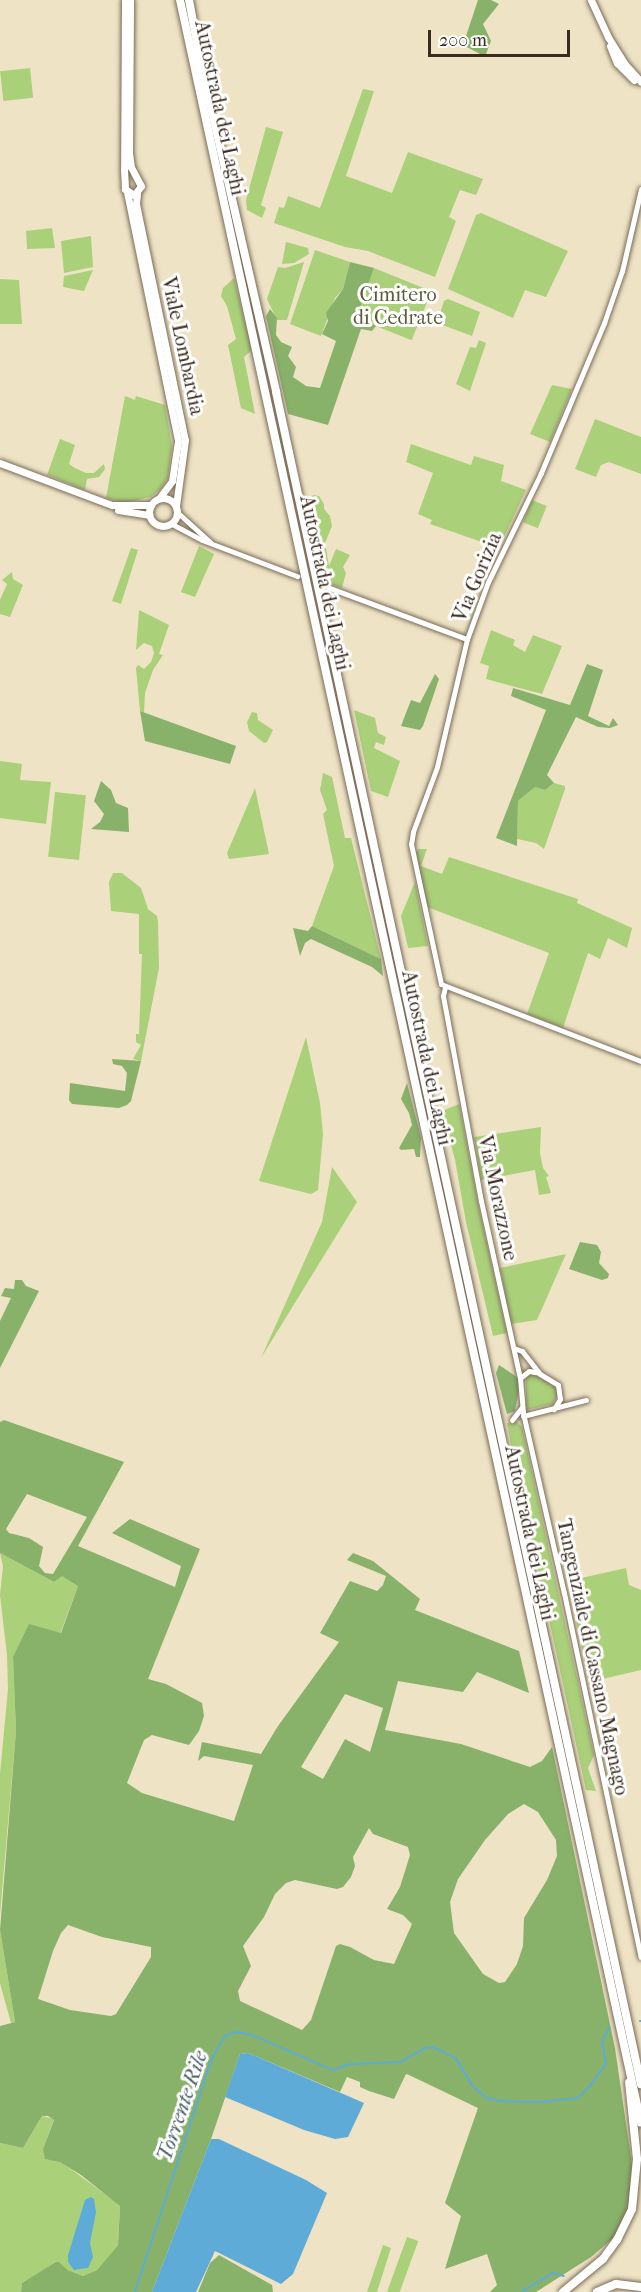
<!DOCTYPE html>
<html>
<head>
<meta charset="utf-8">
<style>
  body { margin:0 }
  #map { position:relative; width:641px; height:2292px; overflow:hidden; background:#eee3c5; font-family:"IM FELL French Canon",serif }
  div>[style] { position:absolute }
  .green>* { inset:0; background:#abd07a; transform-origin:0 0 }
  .forest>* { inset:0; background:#88b26a }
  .water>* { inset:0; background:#5dabd6 }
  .stream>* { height:1.5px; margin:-0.75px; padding:0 0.75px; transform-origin:0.75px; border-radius:0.75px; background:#5dabd6 }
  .minor-tunnel>* { height:5px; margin-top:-2.5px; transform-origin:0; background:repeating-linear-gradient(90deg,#cabea4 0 5px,transparent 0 7.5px) }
  .roads { filter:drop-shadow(0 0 2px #7a6b58) drop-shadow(0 0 2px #7a6b58) }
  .minor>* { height:5px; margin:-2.5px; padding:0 2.5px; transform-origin:2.5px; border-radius:2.5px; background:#fff }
  .major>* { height:7px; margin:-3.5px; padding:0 3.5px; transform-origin:3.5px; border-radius:3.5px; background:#fff }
  .major>.ring { margin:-3.5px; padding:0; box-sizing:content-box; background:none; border:7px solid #fff; border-radius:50% }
  .highway>* { height:8px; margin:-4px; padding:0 4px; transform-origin:4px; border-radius:4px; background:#fff }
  span { translate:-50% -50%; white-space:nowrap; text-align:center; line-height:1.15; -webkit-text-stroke:6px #fff; paint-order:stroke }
  .street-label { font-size:20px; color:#3b2a1e }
  .park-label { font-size:20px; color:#5d5c3a }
  .water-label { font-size:21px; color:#495e68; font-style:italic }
  .scale { position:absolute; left:428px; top:30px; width:142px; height:27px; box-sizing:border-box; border:3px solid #3b2a1e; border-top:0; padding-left:8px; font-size:18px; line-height:21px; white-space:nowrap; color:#3b2a1e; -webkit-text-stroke:4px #fff; paint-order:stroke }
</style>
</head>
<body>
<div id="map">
  <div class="green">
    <i style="left:30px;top:68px;width:30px;height:30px;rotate:84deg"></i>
    <i style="clip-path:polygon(363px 89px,374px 91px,346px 176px,392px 193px,408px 152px,483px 179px,476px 195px,460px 190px,449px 217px,456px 221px,435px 277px,368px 251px,345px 247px,274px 223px,279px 207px,284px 208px,288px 196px,320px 208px)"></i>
    <i style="clip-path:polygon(266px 127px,283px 132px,261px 205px,266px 208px,262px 218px,247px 210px,246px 200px)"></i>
    <i style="clip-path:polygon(481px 213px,568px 251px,546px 297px,525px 290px,513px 318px,448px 289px,476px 215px)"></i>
    <i style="clip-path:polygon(52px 228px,55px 248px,27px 249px,26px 231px)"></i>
    <i style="clip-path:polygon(91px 236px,93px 267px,64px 273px,61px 241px)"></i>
    <i style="clip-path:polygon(286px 242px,308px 248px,309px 254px,294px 263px,282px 264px)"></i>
    <i style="clip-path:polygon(315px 250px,350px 262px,343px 289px,335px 298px,321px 336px,290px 324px)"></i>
    <i style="clip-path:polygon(304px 262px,287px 320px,277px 320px,267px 299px,278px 267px,285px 268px)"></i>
    <i style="left:374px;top:268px;width:62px;height:53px;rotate:22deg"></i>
    <i style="clip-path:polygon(93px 270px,84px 291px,63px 287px,64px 276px)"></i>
    <i style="clip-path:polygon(234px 278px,252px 350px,244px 357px,255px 414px,241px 408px,228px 345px,236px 339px,227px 306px,221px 296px,223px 288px)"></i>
    <i style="clip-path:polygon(0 279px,19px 280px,22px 324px,0 324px)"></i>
    <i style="clip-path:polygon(448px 299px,480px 312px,472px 336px,437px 323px,444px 301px)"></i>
    <i style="clip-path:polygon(479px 340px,486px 343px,470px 391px,456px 384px,470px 347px,476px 348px)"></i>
    <i style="clip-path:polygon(552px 385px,572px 389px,550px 442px,530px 434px)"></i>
    <i style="clip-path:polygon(125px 396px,135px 400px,136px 396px,165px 405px,172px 446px,168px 478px,161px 489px,151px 497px,123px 503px,106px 498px)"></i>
    <i style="clip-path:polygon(595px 419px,641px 437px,641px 474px,609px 462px,601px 465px,596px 477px,575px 469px)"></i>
    <i style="clip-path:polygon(60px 439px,75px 445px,69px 464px,75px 468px,86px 473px,94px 473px,104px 464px,105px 469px,99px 477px,87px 479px,85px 490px,47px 475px)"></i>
    <i style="clip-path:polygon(411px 444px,471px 465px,474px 456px,504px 465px,501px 481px,526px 490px,499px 548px,430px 524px,432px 520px,418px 514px,433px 473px,406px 462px)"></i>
    <i style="clip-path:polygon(313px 495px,319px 496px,324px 504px,324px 509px,330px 516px,332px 526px,325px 543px,329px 566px,336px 549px,350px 555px,343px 567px,346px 573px,342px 588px,324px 582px,308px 503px)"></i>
    <i style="left:532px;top:500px;width:16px;height:24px;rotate:22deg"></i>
    <i style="clip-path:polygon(199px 546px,214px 554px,195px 597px,181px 592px)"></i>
    <i style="clip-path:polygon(131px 548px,138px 550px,121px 604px,112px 601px)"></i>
    <i style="clip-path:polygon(12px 572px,13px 579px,23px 585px,10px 617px,0 614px,0 600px,7px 584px,2px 580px)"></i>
    <i style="clip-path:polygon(139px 610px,169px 625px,159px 654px,163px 655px,153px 670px,145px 693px,144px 713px,140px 711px,136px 668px,138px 665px,144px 669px,151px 662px,154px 653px,152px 646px,144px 643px,136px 650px)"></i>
    <i style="clip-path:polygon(491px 630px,515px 640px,513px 645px,525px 652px,533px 635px,562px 646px,542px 694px,486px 679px,489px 666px,480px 663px)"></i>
    <i style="clip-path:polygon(354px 710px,375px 718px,378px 733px,386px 737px,384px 745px,376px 742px,374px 748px,400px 761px,388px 797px,371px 791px)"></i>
    <i style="clip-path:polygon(252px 712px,257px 713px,258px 720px,273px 730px,267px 742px,264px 743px,249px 731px,247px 722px)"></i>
    <i style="clip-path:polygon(0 761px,22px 764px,20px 780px,51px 782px,46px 824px,0 818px)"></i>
    <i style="clip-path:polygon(323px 773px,332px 777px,345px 838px,351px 838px,381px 959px,312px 926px,334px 866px,323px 814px,327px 810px,320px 790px)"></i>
    <i style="clip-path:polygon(554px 783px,565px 786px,565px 789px,544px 849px,536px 843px,517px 839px,518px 801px,535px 787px,545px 790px)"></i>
    <i style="clip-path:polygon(255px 788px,269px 854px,229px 859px,227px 853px)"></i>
    <i style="left:55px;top:792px;width:31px;height:65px;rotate:6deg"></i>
    <i style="clip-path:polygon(418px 849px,427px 849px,421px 866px,442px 874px,449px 857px,578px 899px,577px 903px,632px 928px,627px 948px,608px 938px,600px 959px,588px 953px,563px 1028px,527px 1014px,549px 953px,427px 907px,416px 853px)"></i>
    <i style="clip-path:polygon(113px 873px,122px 873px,141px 888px,148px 909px,157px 916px,158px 922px,159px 968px,141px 1061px,133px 1059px,141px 1045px,136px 1042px,136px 1034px,139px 1034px,142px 954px,139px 954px,139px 914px,111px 911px,109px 882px)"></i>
    <i style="clip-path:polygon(415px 882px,428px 946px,408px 948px,401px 916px)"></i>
    <i style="clip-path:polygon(306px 1037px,320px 1103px,323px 1134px,318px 1190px,311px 1194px,259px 1181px)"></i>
    <i style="clip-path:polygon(459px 1104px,480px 1213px,507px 1333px,493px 1336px,466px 1222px,455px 1160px,442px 1111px)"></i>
    <i style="clip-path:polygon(541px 1127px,540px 1153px,543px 1168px,549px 1176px,546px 1177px,551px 1193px,539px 1195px,535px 1170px,481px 1180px,474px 1137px)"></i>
    <i style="clip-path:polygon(332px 1167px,357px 1202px,261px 1358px,322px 1222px)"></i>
    <i style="clip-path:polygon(566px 1254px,537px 1320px,511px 1324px,500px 1268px)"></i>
    <i style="clip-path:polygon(533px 1372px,555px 1386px,558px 1393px,553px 1404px,526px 1410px,526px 1377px)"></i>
    <i style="clip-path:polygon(516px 1421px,522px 1427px,594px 1755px,588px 1768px,596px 1791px,586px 1790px,525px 1509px,524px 1490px,517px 1455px,511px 1446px,507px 1423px)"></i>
    <i style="clip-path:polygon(0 1553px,54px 1582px,62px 1575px,78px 1586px,60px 1634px,13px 1657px,16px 1731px,0 1914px,0 1774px,8px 1689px,7px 1655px,0 1595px,3px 1566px)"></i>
    <i style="clip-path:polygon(626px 1568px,629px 1585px,641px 1590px,641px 1670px,594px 1681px,599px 1706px,594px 1707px,568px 1581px)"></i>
    <i style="clip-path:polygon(0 1930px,15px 2022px,11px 2023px,0 1983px)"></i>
    <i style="clip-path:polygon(42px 2116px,54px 2119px,43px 2149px,120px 2205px,118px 2245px,97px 2270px,83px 2276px,68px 2270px,59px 2262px,22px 2283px,21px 2292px,0 2292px,0 2143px,23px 2148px)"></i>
    <i style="left:407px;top:2237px;width:12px;height:58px;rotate:20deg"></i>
    <i style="clip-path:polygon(383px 2245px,391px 2248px,377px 2292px,367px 2292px)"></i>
  </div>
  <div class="forest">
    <i style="clip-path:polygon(478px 0,491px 0,499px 4px,483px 24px,491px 41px,486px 54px,480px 54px,463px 45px)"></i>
    <i style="clip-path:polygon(350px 262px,374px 268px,356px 318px,376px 326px,372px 331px,361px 329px,328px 425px,288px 414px,266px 316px,270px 309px,277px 318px,276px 335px,281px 342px,292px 347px,288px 356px,296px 367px,293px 377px,306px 386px,320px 388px,336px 341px,322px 334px,328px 321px,326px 313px,343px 289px)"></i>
    <i style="clip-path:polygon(587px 664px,603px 670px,588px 716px,609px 726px,613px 718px,618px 725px,610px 728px,598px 727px,576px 717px,547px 775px,554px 783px,545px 790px,535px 787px,518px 801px,517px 846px,496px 838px,546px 710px,511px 696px,513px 688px,570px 705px)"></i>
    <i style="clip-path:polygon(435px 674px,439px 679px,423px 726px,420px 730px,401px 726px,411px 700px,420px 703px)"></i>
    <i style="clip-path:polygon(140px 711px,236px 746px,230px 764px,145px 741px)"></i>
    <i style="clip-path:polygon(101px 781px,111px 790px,116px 803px,128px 808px,129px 832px,91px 829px,100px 822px,104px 814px,94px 801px)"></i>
    <i style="clip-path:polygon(312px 926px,381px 959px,383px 976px,372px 967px,311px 939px,305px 943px,300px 956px,293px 928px,308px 931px)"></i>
    <i style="clip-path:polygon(112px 1059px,141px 1061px,131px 1101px,127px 1105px,119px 1108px,72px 1104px,69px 1100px,70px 1083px,125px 1091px,127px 1073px,122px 1066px,113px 1064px)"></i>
    <i style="clip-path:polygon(407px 1083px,421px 1138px,420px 1157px,416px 1157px,414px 1149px,401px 1150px,399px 1148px,412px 1125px,409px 1113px,401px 1099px)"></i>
    <i style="clip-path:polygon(580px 1242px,597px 1245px,601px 1252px,599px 1263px,609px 1274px,608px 1278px,602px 1280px,569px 1269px)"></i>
    <i style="clip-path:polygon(15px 1280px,22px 1280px,26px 1286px,39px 1291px,0 1368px,0 1321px,11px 1298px,1px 1296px,5px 1288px,14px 1289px)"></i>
    <i style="clip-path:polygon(499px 1365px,517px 1377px,520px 1385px,515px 1411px,507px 1414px,496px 1373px)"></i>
    <i style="clip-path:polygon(evenodd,4px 1420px,124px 1462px,78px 1546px,175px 1587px,181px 1566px,112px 1533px,130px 1519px,200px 1549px,148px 1679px,166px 1684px,202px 1703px,204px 1716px,199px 1731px,189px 1745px,152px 1735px,144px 1740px,127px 1783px,142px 1793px,234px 1821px,253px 1765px,204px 1756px,198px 1761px,202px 1742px,261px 1754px,278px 1726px,339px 1642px,320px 1633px,350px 1581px,377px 1591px,383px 1585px,386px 1576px,347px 1560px,353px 1553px,373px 1561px,420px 1599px,415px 1610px,519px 1651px,529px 1693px,477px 1672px,463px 1692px,398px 1681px,385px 1730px,461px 1744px,530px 1767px,542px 1761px,552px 1747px,615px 2048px,632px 2165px,630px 2204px,617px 2235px,591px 2257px,536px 2292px,490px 2292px,497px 2285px,487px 2254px,445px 2269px,461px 2216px,445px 2203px,478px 2108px,409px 2075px,406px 2074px,394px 2099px,369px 2091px,360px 2087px,360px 2082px,347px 2077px,340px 2092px,248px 2053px,240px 2054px,211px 2139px,152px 2292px,21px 2292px,22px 2283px,56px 2262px,59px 2262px,68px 2270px,83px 2276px,97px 2270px,118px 2245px,120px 2206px,81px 2175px,60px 2162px,45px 2159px,43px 2149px,54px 2120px,48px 2116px,42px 2116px,23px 2148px,0 2143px,0 2026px,15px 2022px,0 1930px,16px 1731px,13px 1657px,29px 1624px,61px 1633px,78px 1586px,62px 1576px,54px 1582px,0 1553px,0 1422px,4px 1420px,27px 1494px,87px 1517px,53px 1574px,45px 1573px,39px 1566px,43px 1547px,29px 1538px,9px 1533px,6px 1529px,27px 1494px,4px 1420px,345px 1694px,383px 1708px,370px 1752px,345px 1739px,323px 1779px,301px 1767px,345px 1694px,4px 1420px,524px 1804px,538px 1812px,556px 1840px,557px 1856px,547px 1880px,524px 1918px,523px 1946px,517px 1964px,505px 1982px,499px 1983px,483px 1974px,454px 1933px,450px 1902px,458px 1879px,485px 1840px,508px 1814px,524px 1804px,4px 1420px,369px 1828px,373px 1834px,408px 1847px,410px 1855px,400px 1887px,387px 1909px,403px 1915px,412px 1924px,394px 1964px,374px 1960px,350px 1947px,340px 1944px,336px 1946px,311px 2020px,302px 2030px,240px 2001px,238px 1991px,251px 1966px,243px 1946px,264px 1917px,275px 1894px,286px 1883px,295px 1880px,337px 1889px,343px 1887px,351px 1877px,355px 1866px,353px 1857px,369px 1828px,4px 1420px,68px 1925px,102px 1937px,151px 1947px,151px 1957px,116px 2014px,111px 2016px,70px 2010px,38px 1999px,53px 1951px,61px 1933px,68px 1925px)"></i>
    <i style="clip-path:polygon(219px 2255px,272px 2285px,273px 2292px,198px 2292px,210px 2263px)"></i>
  </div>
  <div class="water">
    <i style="clip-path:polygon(248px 2053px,364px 2103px,348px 2137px,335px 2139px,304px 2130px,225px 2097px,240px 2054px)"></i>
    <i style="clip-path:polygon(211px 2139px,219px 2139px,306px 2180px,327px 2193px,293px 2274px,281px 2284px,215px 2251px,196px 2292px,152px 2292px)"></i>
    <i style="clip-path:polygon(91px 2197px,94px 2199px,96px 2212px,90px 2243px,93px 2257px,88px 2268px,74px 2270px,68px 2262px,68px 2255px,85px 2200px)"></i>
  </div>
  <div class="stream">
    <i style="left:640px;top:2021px;width:1px"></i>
    <i style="left:135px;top:2292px;width:246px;rotate:-71.8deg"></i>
    <i style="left:212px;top:2058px;width:26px;rotate:-59deg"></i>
    <i style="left:225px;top:2036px;width:13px;rotate:-18deg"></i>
    <i style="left:237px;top:2032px;width:15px;rotate:11deg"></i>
    <i style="left:252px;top:2035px;width:88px;rotate:23.4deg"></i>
    <i style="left:333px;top:2070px;width:18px;rotate:-19deg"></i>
    <i style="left:350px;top:2064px;width:51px;rotate:-2.2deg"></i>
    <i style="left:401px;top:2062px;width:28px;rotate:-30deg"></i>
    <i style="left:425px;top:2048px;width:8px;rotate:-7deg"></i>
    <i style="left:433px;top:2047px;width:25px;rotate:26deg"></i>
    <i style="left:456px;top:2058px;width:31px;rotate:59deg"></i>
    <i style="left:472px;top:2085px;width:20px;rotate:41deg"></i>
    <i style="left:487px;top:2098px;width:14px;rotate:12deg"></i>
    <i style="left:501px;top:2101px;width:36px;rotate:2deg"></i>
    <i style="left:537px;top:2102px;width:41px;rotate:-5.6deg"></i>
    <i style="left:578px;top:2098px;width:17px;rotate:-45deg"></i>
    <i style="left:590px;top:2086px;width:27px;rotate:-54deg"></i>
    <i style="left:606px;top:2064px;width:22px;rotate:-100deg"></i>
    <i style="left:602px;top:2042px;width:16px;rotate:-63deg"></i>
    <i style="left:522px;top:2292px;width:36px;rotate:-32deg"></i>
    <i style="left:552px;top:2273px;width:12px;rotate:14deg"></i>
  </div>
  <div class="minor-tunnel">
    <i style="left:303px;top:578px;width:26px;rotate:21deg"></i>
  </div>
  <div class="roads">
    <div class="minor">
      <i style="left:641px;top:189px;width:84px;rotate:103deg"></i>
      <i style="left:622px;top:271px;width:55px;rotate:109.1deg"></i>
      <i style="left:604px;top:323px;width:163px;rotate:112.8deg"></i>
      <i style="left:541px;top:473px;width:121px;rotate:115.9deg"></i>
      <i style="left:488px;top:582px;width:61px;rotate:110.2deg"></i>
      <i style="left:467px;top:639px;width:131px;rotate:103.2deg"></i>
      <i style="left:437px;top:767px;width:69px;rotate:110.3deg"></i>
      <i style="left:413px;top:832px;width:12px;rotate:99deg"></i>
      <i style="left:411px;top:844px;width:143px;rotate:77.9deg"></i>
      <i style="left:441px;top:984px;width:214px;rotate:21.1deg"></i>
      <i style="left:177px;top:512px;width:45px;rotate:42.3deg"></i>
      <i style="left:170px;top:523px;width:36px;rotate:28deg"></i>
      <i style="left:202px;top:540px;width:102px;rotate:20.8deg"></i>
      <i style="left:327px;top:587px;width:149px;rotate:20.4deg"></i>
      <i style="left:445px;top:987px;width:9px;rotate:103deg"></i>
      <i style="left:443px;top:996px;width:208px;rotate:79.5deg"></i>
      <i style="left:481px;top:1201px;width:181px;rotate:77.6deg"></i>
      <i style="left:520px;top:1378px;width:35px;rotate:85deg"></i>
      <i style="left:523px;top:1413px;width:185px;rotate:77.2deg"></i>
      <i style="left:564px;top:1593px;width:372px;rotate:78.1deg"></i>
      <i style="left:514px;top:1348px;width:9px;rotate:21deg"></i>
      <i style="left:522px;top:1351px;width:29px;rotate:52deg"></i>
      <i style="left:540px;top:1374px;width:21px;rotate:31deg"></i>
      <i style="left:558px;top:1385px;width:14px;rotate:82deg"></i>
      <i style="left:560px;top:1399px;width:12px;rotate:121deg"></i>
      <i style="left:520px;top:1378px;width:11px;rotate:-38deg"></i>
      <i style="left:529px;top:1371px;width:10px;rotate:11deg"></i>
      <i style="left:523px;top:1416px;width:65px;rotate:-14.3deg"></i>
      <i style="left:512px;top:1420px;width:16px;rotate:-52deg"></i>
    </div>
    <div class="major">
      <i style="left:125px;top:0;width:169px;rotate:90.3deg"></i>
      <i style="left:124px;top:169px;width:20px;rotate:87deg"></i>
      <i style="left:125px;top:189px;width:11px;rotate:34deg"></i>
      <i style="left:134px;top:195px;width:11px;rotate:-52deg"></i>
      <i style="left:141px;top:186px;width:21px;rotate:-118deg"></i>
      <i style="left:131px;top:167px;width:15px;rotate:-98deg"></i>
      <i style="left:129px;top:152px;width:152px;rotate:-89.6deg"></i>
      <i style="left:591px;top:0;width:41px;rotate:65.3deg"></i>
      <i style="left:608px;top:37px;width:31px;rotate:58deg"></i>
      <i style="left:624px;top:63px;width:25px;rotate:48deg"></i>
      <i style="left:610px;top:46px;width:18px;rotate:68deg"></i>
      <i style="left:617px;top:63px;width:24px;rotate:45deg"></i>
      <i style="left:127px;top:192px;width:254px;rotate:78.4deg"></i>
      <i style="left:178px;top:441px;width:40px;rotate:98.5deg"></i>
      <i style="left:172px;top:481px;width:21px;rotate:127deg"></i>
      <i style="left:137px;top:194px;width:10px;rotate:96deg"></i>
      <i style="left:136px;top:204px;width:241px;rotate:78.3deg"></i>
      <i style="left:185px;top:440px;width:67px;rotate:97.8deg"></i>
      <i style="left:0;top:463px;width:120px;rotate:20.6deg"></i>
      <i style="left:112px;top:505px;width:39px"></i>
      <i class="ring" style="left:149px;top:498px;width:21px;height:21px"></i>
      <i style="left:118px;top:510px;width:31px;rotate:9deg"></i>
    </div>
    <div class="highway">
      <i style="left:180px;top:0;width:2172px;rotate:77.75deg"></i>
      <i style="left:189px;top:0;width:60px;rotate:79.4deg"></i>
      <i style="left:200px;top:59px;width:342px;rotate:77.1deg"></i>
      <i style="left:276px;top:392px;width:1731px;rotate:77.83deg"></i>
      <i style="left:563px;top:2292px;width:52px;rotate:-39.5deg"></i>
      <i style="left:603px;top:2259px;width:24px;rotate:-54deg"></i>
      <i style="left:617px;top:2240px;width:34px;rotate:-64deg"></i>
      <i style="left:632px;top:2209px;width:50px;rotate:-84.3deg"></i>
      <i style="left:637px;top:2159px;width:77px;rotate:-95.9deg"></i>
      <i style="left:597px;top:2292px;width:21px;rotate:-23deg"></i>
      <i style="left:616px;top:2284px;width:25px;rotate:7deg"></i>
    </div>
  </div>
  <div class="street-label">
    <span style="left:220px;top:108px;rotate:78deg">Autostrada dei Laghi</span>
    <span style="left:183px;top:346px;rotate:78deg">Viale Lombardia</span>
    <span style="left:477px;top:577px;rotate:-67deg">Via Gorizia</span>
    <span style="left:325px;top:583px;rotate:78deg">Autostrada dei Laghi</span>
    <span style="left:427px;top:1058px;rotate:78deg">Autostrada dei Laghi</span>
    <span style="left:498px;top:1198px;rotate:78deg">Via Morazzone</span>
    <span style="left:530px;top:1533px;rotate:78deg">Autostrada dei Laghi</span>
    <span style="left:593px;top:1657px;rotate:78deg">Tangenziale di Cassano Magnago</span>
  </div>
  <div class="park-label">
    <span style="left:398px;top:306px">Cimitero<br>di Cedrate</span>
  </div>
  <div class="water-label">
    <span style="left:182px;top:2106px;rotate:-71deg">Torrente Rile</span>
  </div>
  <div class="scale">200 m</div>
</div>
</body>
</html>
